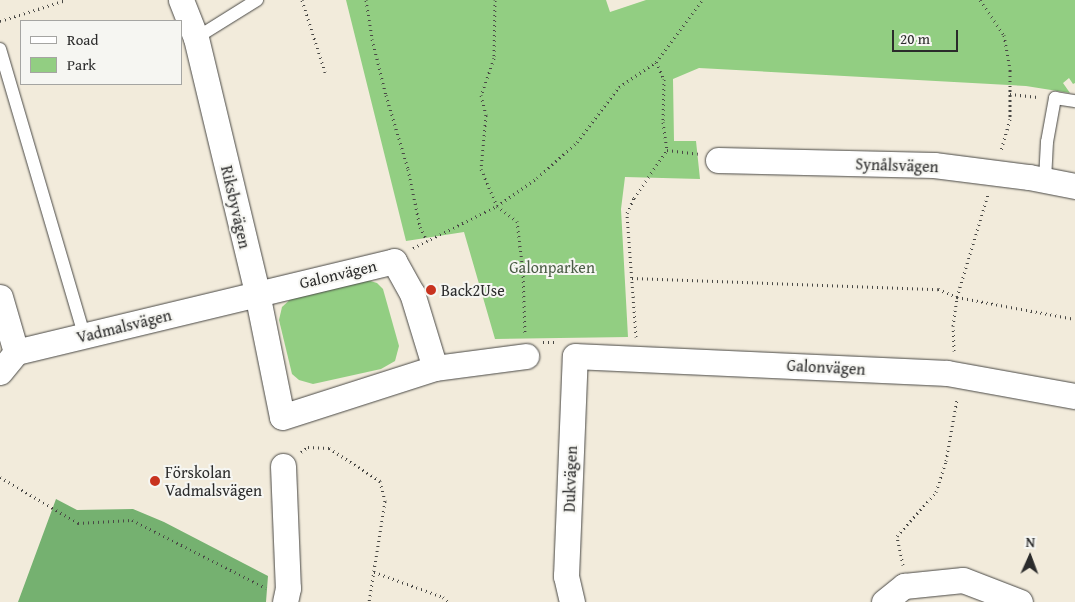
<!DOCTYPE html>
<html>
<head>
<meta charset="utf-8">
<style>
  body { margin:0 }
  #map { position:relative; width:1075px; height:602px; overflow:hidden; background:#f2ebdb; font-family:"Gentium Book Plus",serif }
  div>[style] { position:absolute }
  .green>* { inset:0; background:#92ce82 }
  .forest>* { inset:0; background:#75b170 }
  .path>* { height:3px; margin-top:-1.5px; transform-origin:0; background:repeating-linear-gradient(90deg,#494845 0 1px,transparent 0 5px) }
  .roads { filter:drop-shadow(0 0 1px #494845) drop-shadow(0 0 1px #494845) }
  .service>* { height:12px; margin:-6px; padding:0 6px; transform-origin:6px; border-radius:6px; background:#fff }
  .minor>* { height:25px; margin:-12.5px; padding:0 12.5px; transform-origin:12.5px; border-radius:12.5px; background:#fff }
  .dots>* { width:14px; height:14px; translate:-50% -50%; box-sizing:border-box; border:2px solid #f6f6f2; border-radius:50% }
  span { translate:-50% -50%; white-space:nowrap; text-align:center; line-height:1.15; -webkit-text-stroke:4px #f6f6f2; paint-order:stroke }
  .street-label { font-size:16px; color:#2b2b2b }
  .park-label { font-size:16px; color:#4a5c45 }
  .poi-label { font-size:16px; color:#2b2b2b }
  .left { translate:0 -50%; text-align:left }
  .legend { position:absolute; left:20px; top:20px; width:162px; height:65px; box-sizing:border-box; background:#f6f6f2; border:1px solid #a5a5a2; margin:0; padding:6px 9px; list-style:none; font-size:15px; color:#2b2b2b }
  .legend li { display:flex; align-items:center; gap:10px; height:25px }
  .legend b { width:25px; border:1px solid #a5a5a2 }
  .north { position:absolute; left:1005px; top:532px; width:50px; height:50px; -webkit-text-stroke:4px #f6f6f2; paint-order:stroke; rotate:2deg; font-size:14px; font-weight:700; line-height:20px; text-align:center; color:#2b2b2b }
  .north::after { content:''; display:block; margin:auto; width:18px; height:22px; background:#2b2b2b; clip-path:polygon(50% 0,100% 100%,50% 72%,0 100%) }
  .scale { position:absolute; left:892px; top:30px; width:66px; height:22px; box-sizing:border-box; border:2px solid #2b2b2b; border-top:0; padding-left:6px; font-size:15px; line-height:18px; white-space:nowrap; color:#2b2b2b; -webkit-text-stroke:4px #f6f6f2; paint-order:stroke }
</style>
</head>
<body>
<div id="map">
  <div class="green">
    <i style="clip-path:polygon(346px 0,606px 0,610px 12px,646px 0,1075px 0,1075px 83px,1073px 84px,1069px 78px,1063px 83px,1070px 93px,1026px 86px,699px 68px,673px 79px,674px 141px,696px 141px,700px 179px,625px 177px,621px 209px,628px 337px,495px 339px,464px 232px,406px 241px)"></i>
    <i style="clip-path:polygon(360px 278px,377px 283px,383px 289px,399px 346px,395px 361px,381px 369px,313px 384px,299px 380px,292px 374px,279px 320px,282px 307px,293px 297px)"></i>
  </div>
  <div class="forest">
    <i style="clip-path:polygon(56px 499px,77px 510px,133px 509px,164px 522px,268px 576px,266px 602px,18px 602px)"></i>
  </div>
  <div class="path">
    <i style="left:302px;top:0;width:76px;rotate:72.3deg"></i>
    <i style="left:366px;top:0;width:39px;rotate:81deg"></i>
    <i style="left:372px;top:39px;width:58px;rotate:76deg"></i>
    <i style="left:386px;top:95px;width:77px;rotate:73.4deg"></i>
    <i style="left:408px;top:169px;width:59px;rotate:78.3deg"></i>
    <i style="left:420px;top:227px;width:16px;rotate:63deg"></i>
    <i style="left:495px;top:0;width:58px;rotate:91deg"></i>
    <i style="left:494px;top:58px;width:39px;rotate:109deg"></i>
    <i style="left:481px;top:95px;width:21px;rotate:76deg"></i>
    <i style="left:486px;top:115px;width:54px;rotate:95.3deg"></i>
    <i style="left:481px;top:169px;width:40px;rotate:66.6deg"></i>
    <i style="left:497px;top:206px;width:25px;rotate:37deg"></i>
    <i style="left:517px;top:221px;width:50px;rotate:83.2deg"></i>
    <i style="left:523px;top:271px;width:62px;rotate:88.2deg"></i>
    <i style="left:980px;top:0;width:42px;rotate:55.6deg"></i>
    <i style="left:1004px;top:35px;width:36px;rotate:80deg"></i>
    <i style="left:1010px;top:70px;width:49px;rotate:90deg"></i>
    <i style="left:1010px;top:119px;width:32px;rotate:106deg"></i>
    <i style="left:0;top:21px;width:69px;rotate:-17.7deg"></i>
    <i style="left:656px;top:62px;width:77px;rotate:-53.4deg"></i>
    <i style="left:1010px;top:94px;width:30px;rotate:6deg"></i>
    <i style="left:413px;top:248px;width:94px;rotate:-26.6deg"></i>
    <i style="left:497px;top:206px;width:49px;rotate:-35deg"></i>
    <i style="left:537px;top:178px;width:54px;rotate:-42deg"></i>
    <i style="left:577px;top:142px;width:69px;rotate:-52.6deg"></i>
    <i style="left:619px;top:87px;width:45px;rotate:-34deg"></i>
    <i style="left:656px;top:62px;width:19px;rotate:65deg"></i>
    <i style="left:664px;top:79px;width:43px;rotate:91.3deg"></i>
    <i style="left:663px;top:122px;width:28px;rotate:82deg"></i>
    <i style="left:667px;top:150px;width:31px;rotate:7deg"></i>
    <i style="left:632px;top:278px;width:306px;rotate:2.1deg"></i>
    <i style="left:938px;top:289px;width:21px;rotate:23deg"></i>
    <i style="left:957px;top:297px;width:120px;rotate:10.6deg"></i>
    <i style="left:636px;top:337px;width:124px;rotate:-94.2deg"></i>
    <i style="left:627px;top:213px;width:17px;rotate:-65deg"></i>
    <i style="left:634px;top:198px;width:58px;rotate:-55.5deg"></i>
    <i style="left:543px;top:342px;width:14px"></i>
    <i style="left:954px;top:351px;width:25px;rotate:-92deg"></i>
    <i style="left:953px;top:326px;width:29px;rotate:-82deg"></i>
    <i style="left:957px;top:297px;width:108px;rotate:-73.2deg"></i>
    <i style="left:301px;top:452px;width:9px;rotate:-36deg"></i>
    <i style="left:308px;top:447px;width:21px;rotate:3deg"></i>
    <i style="left:329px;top:448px;width:61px;rotate:32.9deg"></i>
    <i style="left:380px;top:481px;width:21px;rotate:76deg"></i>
    <i style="left:385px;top:501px;width:102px;rotate:99deg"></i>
    <i style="left:0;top:477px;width:91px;rotate:30.5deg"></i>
    <i style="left:78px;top:523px;width:54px;rotate:-3.2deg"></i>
    <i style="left:132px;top:520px;width:150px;rotate:26.9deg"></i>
    <i style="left:903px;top:565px;width:30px;rotate:-102deg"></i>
    <i style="left:897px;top:536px;width:59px;rotate:-48.4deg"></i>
    <i style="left:936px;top:492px;width:33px;rotate:-72deg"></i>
    <i style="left:946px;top:461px;width:63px;rotate:-79.9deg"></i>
    <i style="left:374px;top:572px;width:73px;rotate:19.9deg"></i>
    <i style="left:443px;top:597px;width:8px;rotate:40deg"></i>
  </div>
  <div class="roads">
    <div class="service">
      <i style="left:196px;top:38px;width:72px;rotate:-31.9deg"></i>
      <i style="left:0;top:49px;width:298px;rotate:73.6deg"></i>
      <i style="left:1045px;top:180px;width:38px;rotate:-87deg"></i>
      <i style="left:1047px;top:142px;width:45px;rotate:-79.7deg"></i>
      <i style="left:1055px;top:98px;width:20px;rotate:9deg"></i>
    </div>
    <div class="minor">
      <i style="left:181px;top:0;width:41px;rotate:68.5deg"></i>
      <i style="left:196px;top:38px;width:262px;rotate:76.5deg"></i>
      <i style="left:257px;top:293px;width:126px;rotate:78.6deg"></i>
      <i style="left:282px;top:417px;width:161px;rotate:-17.8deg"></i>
      <i style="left:718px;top:160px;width:216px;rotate:1.3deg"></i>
      <i style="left:934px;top:165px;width:96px;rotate:7.2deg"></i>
      <i style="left:1029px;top:177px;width:47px;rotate:11.1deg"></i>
      <i style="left:0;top:297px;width:57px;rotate:73.8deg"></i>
      <i style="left:0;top:372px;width:26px;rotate:-51deg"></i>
      <i style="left:16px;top:352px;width:389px;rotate:-13.5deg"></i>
      <i style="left:394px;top:261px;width:37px;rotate:61deg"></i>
      <i style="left:412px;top:293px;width:78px;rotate:73deg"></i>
      <i style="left:435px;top:368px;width:92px;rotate:-7.5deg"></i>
      <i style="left:283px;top:466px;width:122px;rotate:87.7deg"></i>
      <i style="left:288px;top:588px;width:14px;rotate:102deg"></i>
      <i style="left:572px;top:602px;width:27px;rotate:-103deg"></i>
      <i style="left:566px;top:576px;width:220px;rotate:-87.7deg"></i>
      <i style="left:575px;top:356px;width:372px;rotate:2.6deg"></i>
      <i style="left:947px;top:373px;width:130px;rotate:10.2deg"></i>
      <i style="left:884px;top:602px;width:26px;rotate:-39deg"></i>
      <i style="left:904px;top:586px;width:59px;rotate:-5.8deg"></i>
      <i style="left:963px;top:580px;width:61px;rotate:21.1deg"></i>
    </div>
  </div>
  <div class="dots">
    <i style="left:431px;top:290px;background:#c8321e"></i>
    <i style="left:155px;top:481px;background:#c8321e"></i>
  </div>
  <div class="street-label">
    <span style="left:897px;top:165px;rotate:2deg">Synålsvägen</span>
    <span style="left:236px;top:207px;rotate:77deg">Riksbyvägen</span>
    <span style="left:338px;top:274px;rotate:-13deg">Galonvägen</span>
    <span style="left:124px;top:326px;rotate:-14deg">Vadmalsvägen</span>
    <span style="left:826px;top:367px;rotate:3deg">Galonvägen</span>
    <span style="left:570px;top:479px;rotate:-88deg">Dukvägen</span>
  </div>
  <div class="park-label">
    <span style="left:552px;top:267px">Galonparken</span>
  </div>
  <div class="poi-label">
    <span class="left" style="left:441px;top:290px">Back2Use</span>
    <span class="left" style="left:165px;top:481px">Förskolan<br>Vadmalsvägen</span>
  </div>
  <ul class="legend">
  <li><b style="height:6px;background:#fff"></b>Road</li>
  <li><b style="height:14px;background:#92ce82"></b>Park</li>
  </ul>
  <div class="north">N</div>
  <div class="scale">20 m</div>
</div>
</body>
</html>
